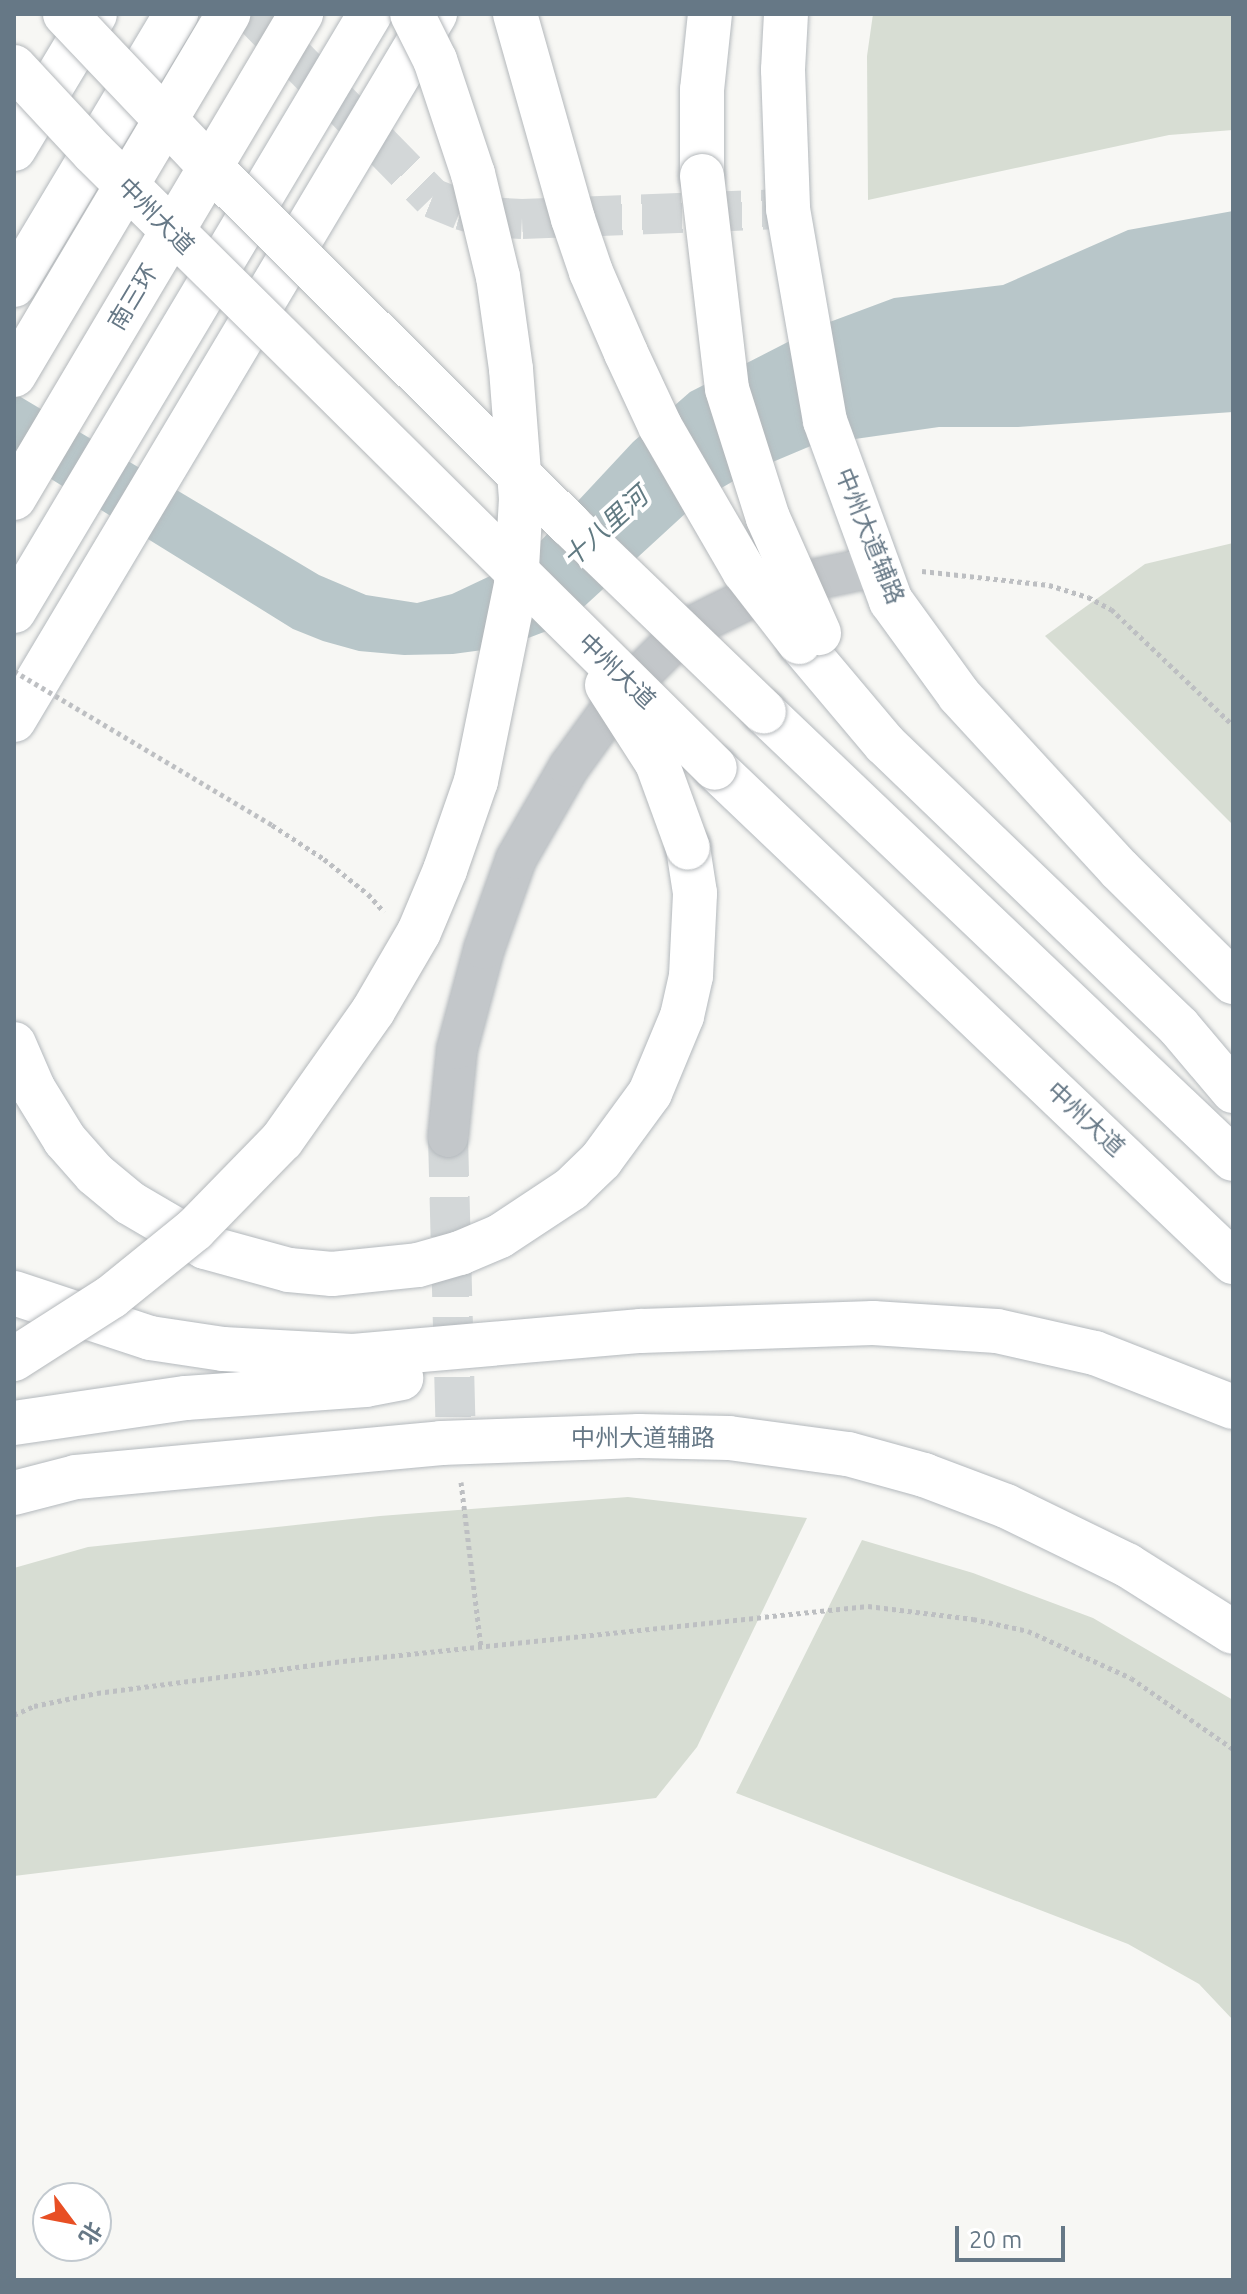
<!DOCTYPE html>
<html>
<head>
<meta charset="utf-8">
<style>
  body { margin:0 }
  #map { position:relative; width:1247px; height:2294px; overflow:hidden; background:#f7f7f4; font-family:Ubuntu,"Noto Sans SC",sans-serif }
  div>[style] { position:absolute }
  .green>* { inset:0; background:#d7ddd3 }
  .water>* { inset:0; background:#b8c6c9 }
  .minor-tunnel>* { height:40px; margin-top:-20px; transform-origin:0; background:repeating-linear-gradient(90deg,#d3d7d8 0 40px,transparent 0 60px) }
  .path>* { height:5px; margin-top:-2.5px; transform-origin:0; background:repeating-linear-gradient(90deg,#bdbfc2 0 4px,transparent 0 8px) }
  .roads { filter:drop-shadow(0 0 2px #b4b9bd) drop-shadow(0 0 2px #b4b9bd) }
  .minor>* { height:40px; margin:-20px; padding:0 20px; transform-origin:20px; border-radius:20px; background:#c3c7ca }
  .primary>* { height:44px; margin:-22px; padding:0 22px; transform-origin:22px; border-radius:22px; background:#fff }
  .trunk>* { height:44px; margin:-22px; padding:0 22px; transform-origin:22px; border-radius:22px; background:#fff }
  .path-bridge>* { height:5px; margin-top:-2.5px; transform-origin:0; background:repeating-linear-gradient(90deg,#bdbfc2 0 4px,transparent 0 8px) }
  .bridges { filter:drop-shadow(0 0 2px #b4b8bb) drop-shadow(0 0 2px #b4b8bb) }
  .trunk-bridge>* { height:44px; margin:-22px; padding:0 22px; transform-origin:22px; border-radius:22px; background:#fff }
  span { translate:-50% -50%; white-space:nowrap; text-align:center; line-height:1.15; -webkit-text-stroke:8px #fff; paint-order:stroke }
  .street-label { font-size:24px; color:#667886 }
  .water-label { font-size:26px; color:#617a82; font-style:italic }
  .frame { position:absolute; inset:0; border:16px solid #667886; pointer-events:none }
  .north { position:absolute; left:32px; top:2182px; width:80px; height:80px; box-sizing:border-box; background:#fff; border:2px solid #c2c9cf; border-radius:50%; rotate:122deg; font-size:22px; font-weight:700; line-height:32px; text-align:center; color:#667886 }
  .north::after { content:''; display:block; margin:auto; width:28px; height:36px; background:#e84f24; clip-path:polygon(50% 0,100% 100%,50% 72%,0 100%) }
  .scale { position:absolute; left:955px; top:2226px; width:110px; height:36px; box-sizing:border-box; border:4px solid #667886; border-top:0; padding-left:10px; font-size:24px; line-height:28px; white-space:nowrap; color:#667886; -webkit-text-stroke:6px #fff; paint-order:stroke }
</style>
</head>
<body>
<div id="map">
  <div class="green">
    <i style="clip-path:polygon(873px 14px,1233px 14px,1233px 130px,1169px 135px,868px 200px,867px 56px)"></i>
    <i style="clip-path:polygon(1233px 543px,1233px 825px,1045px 636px,1145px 564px)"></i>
    <i style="clip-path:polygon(628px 1497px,807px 1518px,697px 1747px,656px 1798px,14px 1876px,14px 1568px,88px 1547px,380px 1516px)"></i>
    <i style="clip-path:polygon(862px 1540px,973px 1573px,1093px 1618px,1233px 1700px,1233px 2020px,1199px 1984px,1128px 1944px,736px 1793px)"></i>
  </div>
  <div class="water">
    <i style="clip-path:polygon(1233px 211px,1233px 412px,1018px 427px,939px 427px,813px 445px,749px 472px,699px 501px,565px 624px,505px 647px,453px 654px,404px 655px,359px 651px,323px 641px,293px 629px,14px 456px,14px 393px,319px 575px,366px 595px,417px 603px,452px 594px,488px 577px,536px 546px,633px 442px,690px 392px,819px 326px,894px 298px,1003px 285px,1128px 230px)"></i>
  </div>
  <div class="minor-tunnel">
    <i style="left:252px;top:14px;width:257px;rotate:45.6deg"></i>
    <i style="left:432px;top:198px;width:31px;rotate:22deg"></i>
    <i style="left:461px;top:210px;width:25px;rotate:16deg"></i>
    <i style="left:485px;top:217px;width:37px;rotate:3deg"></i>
    <i style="left:522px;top:219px;width:266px;rotate:-2.2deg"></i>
    <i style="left:448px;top:1137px;width:306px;rotate:88.5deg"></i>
  </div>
  <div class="path">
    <i style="left:922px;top:571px;width:128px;rotate:6.3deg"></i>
    <i style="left:1049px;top:585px;width:41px;rotate:17.1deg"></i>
    <i style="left:1088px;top:597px;width:26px;rotate:28deg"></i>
    <i style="left:1111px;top:609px;width:168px;rotate:43.6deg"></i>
    <i style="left:272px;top:825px;width:62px;rotate:33.2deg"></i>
    <i style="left:324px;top:859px;width:56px;rotate:38.5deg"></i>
    <i style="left:368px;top:894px;width:24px;rotate:48deg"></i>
    <i style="left:461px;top:1482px;width:166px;rotate:83.1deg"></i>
    <i style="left:14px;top:1715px;width:22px;rotate:-24deg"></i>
    <i style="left:34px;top:1706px;width:64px;rotate:-11.7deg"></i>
    <i style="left:97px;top:1693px;width:248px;rotate:-7.4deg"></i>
    <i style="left:343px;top:1661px;width:528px;rotate:-5.98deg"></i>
    <i style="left:868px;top:1606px;width:106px;rotate:7.1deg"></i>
    <i style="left:973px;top:1619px;width:56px;rotate:12.3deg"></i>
    <i style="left:1028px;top:1631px;width:113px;rotate:24.5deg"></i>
    <i style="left:1131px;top:1678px;width:124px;rotate:34.8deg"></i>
  </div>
  <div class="roads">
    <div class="minor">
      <i style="left:448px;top:1137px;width:88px;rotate:-84.2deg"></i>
      <i style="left:457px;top:1049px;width:104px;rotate:-74.9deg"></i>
      <i style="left:484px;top:949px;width:96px;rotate:-70.4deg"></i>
      <i style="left:516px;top:859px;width:106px;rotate:-60.1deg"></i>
      <i style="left:569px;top:767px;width:94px;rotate:-54.1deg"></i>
      <i style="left:624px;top:691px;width:86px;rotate:-45deg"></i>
      <i style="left:685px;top:630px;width:93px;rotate:-26.3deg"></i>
      <i style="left:768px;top:589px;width:113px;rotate:-11.7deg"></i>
    </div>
    <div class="primary">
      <i style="left:786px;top:14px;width:56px;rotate:93.1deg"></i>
      <i style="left:783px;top:70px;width:139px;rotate:87.9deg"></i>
      <i style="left:788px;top:209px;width:215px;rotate:80.1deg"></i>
      <i style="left:825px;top:421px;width:192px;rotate:69.9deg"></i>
      <i style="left:891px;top:601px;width:116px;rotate:54.1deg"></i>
      <i style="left:959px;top:695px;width:236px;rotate:47.4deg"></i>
      <i style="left:1119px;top:869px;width:161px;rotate:44.7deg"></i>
      <i style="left:14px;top:1493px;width:64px;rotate:-14.5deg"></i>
      <i style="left:76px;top:1477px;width:367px;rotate:-5.3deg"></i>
      <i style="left:441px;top:1443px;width:198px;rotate:-2deg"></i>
      <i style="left:639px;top:1436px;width:90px;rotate:1.3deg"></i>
      <i style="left:729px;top:1438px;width:120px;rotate:7.7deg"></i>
      <i style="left:848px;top:1454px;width:79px;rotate:15.4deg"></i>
      <i style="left:924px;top:1475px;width:88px;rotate:20.7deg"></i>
      <i style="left:1006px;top:1506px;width:135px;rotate:26deg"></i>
      <i style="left:1127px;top:1565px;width:125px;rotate:32.3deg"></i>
    </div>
    <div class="trunk">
      <i style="left:14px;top:149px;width:157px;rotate:-59deg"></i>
      <i style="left:702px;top:176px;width:86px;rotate:-90deg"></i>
      <i style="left:702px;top:90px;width:76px;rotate:-84deg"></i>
      <i style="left:14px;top:285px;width:316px;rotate:-59.1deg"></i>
      <i style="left:14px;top:611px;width:695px;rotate:-59.19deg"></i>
      <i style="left:799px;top:642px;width:133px;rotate:49.9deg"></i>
      <i style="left:885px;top:744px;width:408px;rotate:43.9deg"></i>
      <i style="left:1179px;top:1027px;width:84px;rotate:49.8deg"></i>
      <i style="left:764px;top:712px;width:648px;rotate:43.62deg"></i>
      <i style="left:14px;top:720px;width:822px;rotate:-59.19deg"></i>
      <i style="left:715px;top:768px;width:716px;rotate:43.64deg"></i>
      <i style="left:14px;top:1044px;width:48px;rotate:66.6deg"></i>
      <i style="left:33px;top:1088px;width:61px;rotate:58.4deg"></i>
      <i style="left:65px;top:1140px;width:45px;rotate:48.6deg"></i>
      <i style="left:95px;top:1174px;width:45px;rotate:39.6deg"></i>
      <i style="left:130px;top:1203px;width:87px;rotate:30.4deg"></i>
      <i style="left:205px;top:1247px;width:87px;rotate:15.3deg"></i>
      <i style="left:289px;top:1270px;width:43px;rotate:5.3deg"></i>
      <i style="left:332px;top:1274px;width:86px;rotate:-6deg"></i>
      <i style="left:418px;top:1265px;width:44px;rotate:-15.9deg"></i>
      <i style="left:460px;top:1253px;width:43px;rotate:-23deg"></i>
      <i style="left:500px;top:1236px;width:85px;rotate:-33.5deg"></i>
      <i style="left:571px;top:1189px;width:42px;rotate:-44deg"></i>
      <i style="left:601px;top:1160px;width:83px;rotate:-53.8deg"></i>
      <i style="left:650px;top:1093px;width:83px;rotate:-67.4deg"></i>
      <i style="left:682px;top:1016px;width:41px;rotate:-77.3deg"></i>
      <i style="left:691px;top:976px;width:83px;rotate:-87.2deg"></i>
      <i style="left:695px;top:893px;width:46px;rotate:-98.8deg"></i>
      <i style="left:14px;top:1293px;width:143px;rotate:18.3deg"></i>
      <i style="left:150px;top:1338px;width:74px;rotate:8.6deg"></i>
      <i style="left:223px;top:1349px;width:130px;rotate:3.1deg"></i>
      <i style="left:353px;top:1356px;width:289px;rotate:-5deg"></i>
      <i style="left:641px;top:1331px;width:232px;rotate:-2deg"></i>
      <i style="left:873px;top:1323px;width:124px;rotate:3.7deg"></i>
      <i style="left:997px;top:1331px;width:100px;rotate:12.7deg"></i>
      <i style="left:1095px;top:1353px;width:148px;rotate:21.4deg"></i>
      <i style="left:14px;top:1423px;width:174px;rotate:-8.3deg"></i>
      <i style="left:186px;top:1398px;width:180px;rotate:-4.1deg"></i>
      <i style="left:366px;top:1385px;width:36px;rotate:-11deg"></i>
    </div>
  </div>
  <div class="path-bridge">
    <i style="left:14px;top:671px;width:300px;rotate:30.8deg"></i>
  </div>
  <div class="bridges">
    <div class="trunk-bridge">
      <i style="left:65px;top:14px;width:215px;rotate:46.5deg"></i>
      <i style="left:213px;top:170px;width:503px;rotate:44.84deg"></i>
      <i style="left:570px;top:525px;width:269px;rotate:43.9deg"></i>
      <i style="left:515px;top:14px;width:213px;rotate:74.2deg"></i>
      <i style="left:573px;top:219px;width:56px;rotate:71.2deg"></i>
      <i style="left:591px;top:272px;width:88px;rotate:66.6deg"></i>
      <i style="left:626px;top:353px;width:81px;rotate:65deg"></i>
      <i style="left:660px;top:426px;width:168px;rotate:59.9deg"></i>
      <i style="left:744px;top:571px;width:90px;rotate:52.2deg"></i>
      <i style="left:14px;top:67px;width:116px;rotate:47.1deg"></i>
      <i style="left:93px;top:152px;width:875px;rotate:44.72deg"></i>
      <i style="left:702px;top:176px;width:214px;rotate:83.3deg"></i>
      <i style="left:727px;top:389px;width:135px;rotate:72.4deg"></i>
      <i style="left:768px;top:518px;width:126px;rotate:66.1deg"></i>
      <i style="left:14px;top:375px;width:420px;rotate:-59.3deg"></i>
      <i style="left:14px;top:498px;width:563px;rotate:-59.33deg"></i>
      <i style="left:607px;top:685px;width:93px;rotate:57.3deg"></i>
      <i style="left:657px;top:763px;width:90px;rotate:70deg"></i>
      <i style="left:14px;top:1359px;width:115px;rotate:-32.6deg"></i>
      <i style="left:111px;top:1297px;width:108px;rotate:-39deg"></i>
      <i style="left:195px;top:1229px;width:124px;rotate:-45.7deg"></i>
      <i style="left:282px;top:1140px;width:158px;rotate:-54.8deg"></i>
      <i style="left:373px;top:1011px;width:91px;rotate:-59.8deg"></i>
      <i style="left:419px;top:932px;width:67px;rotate:-67.2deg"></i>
      <i style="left:445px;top:870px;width:94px;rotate:-70.8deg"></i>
      <i style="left:476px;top:781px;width:200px;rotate:-78.5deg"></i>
      <i style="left:516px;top:585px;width:86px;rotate:-86.7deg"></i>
      <i style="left:521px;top:499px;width:130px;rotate:-94.4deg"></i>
      <i style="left:511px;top:369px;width:93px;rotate:-98deg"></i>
      <i style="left:498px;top:277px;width:106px;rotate:-103.6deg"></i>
      <i style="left:473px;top:174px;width:120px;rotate:-108.4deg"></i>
      <i style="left:435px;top:60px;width:51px;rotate:-116.6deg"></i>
    </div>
  </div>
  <div class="street-label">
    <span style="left:156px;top:216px;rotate:45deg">中州大道</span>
    <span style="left:133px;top:297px;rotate:-59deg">南三环</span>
    <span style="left:870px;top:536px;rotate:68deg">中州大道辅路</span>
    <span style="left:617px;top:671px;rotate:44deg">中州大道</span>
    <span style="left:1086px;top:1119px;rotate:43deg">中州大道</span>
    <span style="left:643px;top:1438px">中州大道辅路</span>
  </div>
  <div class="water-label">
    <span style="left:605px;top:527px;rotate:-42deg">十八里河</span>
  </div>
  <div class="frame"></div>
  <div class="north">北</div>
  <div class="scale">20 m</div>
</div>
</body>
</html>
